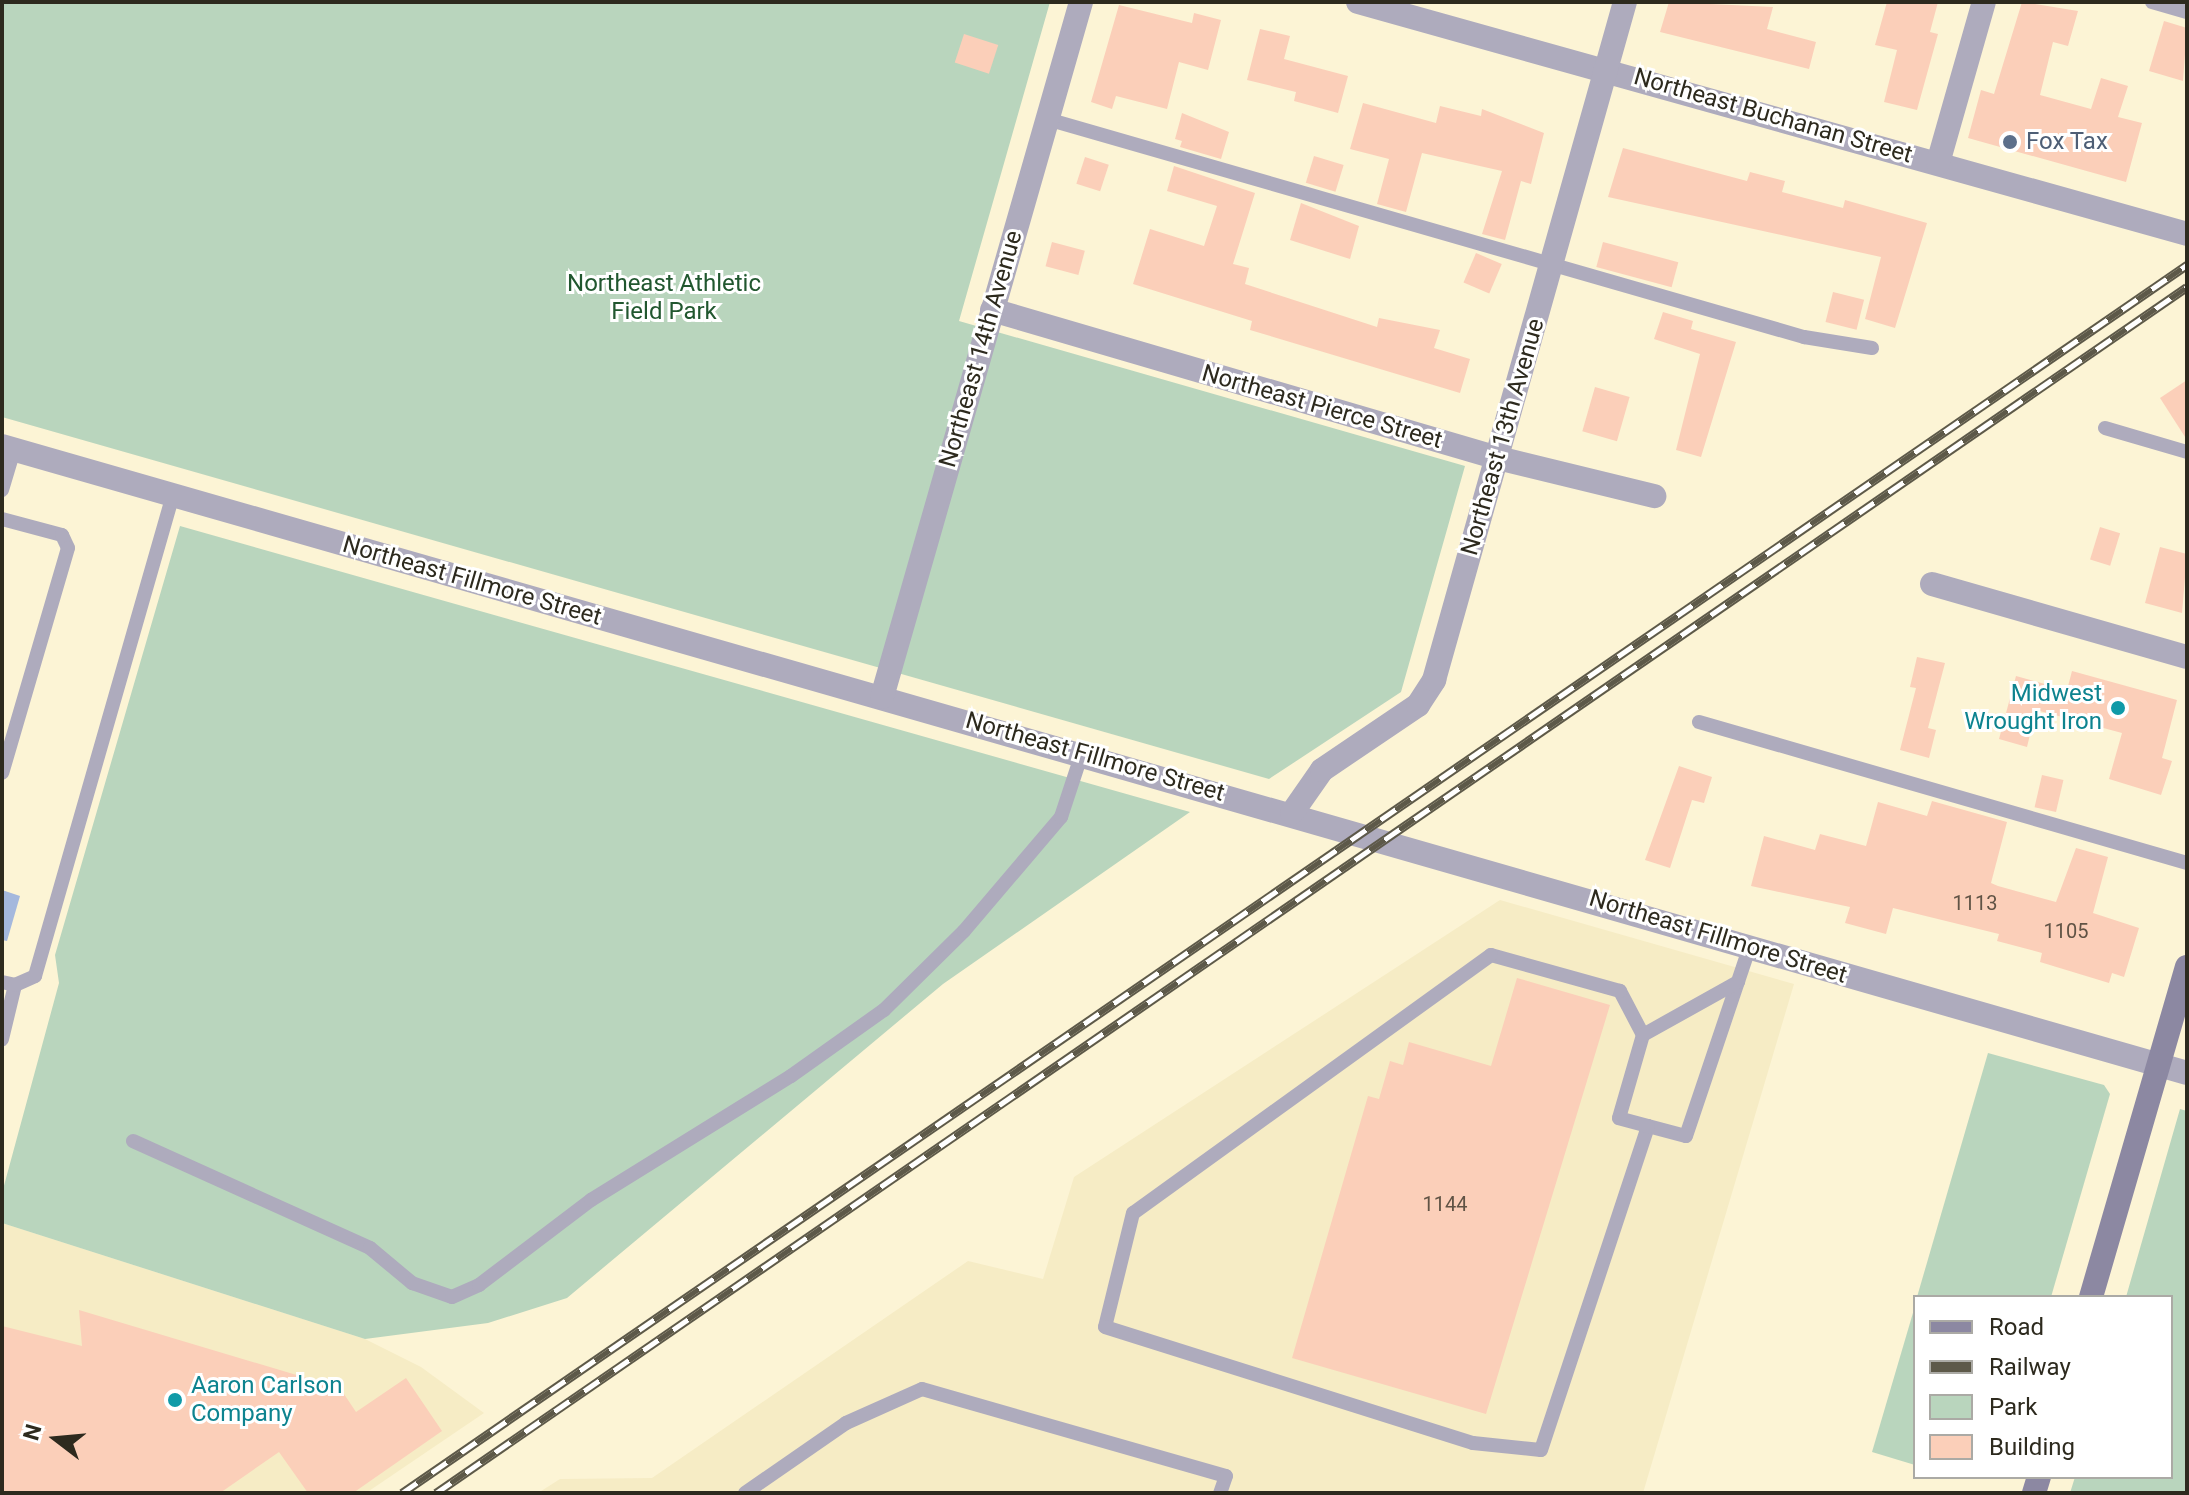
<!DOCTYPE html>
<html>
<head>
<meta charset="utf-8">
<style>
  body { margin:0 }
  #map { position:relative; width:2189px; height:1495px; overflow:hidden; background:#fcf4d5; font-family:Roboto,sans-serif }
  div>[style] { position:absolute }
  .built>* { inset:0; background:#f6ecc5 }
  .green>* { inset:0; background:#b9d5bd }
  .water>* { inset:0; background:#a4b8dd }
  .building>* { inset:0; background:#fbcfb9; transform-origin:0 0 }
  .lane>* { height:14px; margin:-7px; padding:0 7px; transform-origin:7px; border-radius:7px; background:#aeabbd }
  .street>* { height:24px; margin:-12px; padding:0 12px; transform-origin:12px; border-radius:12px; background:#aeabbd }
  .secondary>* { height:24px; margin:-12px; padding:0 12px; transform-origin:12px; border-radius:12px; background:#8c88a2 }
  .rail>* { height:9px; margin-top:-4.5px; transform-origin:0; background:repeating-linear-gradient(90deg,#fff 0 18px,#5d5949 0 36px); box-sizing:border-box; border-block:2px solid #5d5949 }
  .dots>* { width:22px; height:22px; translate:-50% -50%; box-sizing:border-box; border:4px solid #fff; border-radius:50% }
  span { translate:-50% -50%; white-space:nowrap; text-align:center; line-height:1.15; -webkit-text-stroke:6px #fff; paint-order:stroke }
  .number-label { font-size:20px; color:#605345 }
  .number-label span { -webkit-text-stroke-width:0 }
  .street-label { font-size:24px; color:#2d2a1e }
  .service-label { font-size:24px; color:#4e5e75 }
  .left { translate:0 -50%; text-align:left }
  .park-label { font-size:24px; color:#21572f }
  .culture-label { font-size:24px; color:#0d838f }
  .right { translate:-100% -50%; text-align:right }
  .frame { position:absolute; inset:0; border:4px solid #2d2a1e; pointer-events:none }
  .legend { position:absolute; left:1913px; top:1295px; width:260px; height:184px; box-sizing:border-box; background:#fff; border:2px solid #abaaa5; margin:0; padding:10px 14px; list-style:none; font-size:24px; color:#2d2a1e }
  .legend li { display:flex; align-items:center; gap:16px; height:40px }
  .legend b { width:40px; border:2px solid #abaaa5 }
  .north { position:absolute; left:16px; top:1399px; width:80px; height:80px; -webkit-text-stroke:6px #fff; paint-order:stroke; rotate:286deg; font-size:22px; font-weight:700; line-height:32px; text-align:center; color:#2d2a1e }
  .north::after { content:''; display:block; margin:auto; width:28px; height:36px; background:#2d2a1e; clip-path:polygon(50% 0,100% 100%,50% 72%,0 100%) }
</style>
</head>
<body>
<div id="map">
  <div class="built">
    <i style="clip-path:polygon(1500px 900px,1794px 984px,1643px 1493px,538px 1493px,560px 1479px,652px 1478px,968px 1261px,1043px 1279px,1074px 1177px)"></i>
    <i style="clip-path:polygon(2px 1223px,365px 1339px,421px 1367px,484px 1413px,366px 1493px,2px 1493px)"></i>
  </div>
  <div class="green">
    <i style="clip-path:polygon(2px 2px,1050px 2px,959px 321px,1465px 466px,1401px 692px,1269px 779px,2px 417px)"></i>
    <i style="clip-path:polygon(180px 526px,1190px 812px,943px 984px,567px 1298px,488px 1323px,365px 1339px,2px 1223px,2px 1193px,59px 983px,55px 955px)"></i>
    <i style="clip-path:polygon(1988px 1053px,2104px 1085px,2110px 1094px,2051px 1297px,1917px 1297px)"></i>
    <i style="clip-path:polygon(2180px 1109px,2187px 1111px,2187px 1493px,2070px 1493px,2075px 1477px,2171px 1477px,2171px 1297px,2126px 1297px)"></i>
    <i style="clip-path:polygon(1915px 1306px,1915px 1465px,1872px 1452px)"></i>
  </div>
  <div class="water">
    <i style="clip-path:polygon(2px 890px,20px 896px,7px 941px,2px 940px)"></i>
  </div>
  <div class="building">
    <i style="clip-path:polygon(1669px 2px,1773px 7px,1767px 29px,1816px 42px,1809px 69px,1660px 32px)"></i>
    <i style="clip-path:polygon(1887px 2px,1938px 2px,1930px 32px,1938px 34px,1917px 110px,1884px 102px,1897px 50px,1875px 45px)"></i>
    <i style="clip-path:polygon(2022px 2px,2078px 11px,2068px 46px,2053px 42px,2040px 95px,2091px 109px,2101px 78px,2128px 86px,2118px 117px,2142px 123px,2126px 182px,1968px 138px,1981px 90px,1994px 94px)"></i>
    <i style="clip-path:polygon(1119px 5px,1192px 23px,1194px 13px,1221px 20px,1208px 70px,1179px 62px,1167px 109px,1116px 96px,1112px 109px,1091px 102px)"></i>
    <i style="clip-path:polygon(2164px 21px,2187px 28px,2183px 81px,2149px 71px)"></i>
    <i style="clip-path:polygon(1260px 29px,1290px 36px,1284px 59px,1348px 76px,1338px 113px,1294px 101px,1296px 92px,1247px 80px)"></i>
    <i style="left:964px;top:34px;width:36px;height:30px;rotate:18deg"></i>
    <i style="clip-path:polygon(1363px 103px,1436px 123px,1440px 106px,1481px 116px,1482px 109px,1544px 133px,1531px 184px,1521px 181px,1505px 240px,1482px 234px,1502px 171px,1422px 153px,1406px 212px,1377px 204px,1389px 159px,1350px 149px)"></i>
    <i style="clip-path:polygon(1182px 113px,1229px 132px,1221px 159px,1180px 147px,1182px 141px,1175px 139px)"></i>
    <i style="clip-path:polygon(1623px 148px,1747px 181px,1750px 172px,1785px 181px,1782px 192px,1843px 208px,1845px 200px,1927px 223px,1895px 328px,1865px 319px,1881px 257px,1608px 197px)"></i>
    <i style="left:1314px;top:156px;width:31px;height:28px;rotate:17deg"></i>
    <i style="left:1085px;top:157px;width:25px;height:28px;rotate:18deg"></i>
    <i style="clip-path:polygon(1174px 166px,1255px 193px,1233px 264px,1249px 268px,1245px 284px,1377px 327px,1379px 318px,1440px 330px,1434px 348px,1470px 359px,1460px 393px,1250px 330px,1252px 321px,1133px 284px,1150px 229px,1204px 246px,1217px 206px,1167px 191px)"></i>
    <i style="clip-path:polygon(1301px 203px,1359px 226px,1350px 259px,1290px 240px)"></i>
    <i style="left:1052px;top:242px;width:34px;height:25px;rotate:15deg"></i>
    <i style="left:1603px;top:242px;width:78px;height:26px;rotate:15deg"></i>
    <i style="left:1476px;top:253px;width:28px;height:32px;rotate:23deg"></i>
    <i style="left:1833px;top:292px;width:32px;height:31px;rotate:14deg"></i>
    <i style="clip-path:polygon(1663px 312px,1693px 321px,1691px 329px,1736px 342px,1701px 457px,1676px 450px,1700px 354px,1654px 339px)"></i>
    <i style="clip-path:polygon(2187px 380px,2187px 440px,2160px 398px)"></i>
    <i style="left:1595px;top:387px;width:36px;height:46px;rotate:16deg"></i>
    <i style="left:2100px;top:527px;width:21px;height:34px;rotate:17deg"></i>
    <i style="clip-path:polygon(2160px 547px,2187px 554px,2182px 613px,2145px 603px)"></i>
    <i style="clip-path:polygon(1917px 657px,1945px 663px,1928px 728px,1936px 730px,1929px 758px,1900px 750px,1916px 688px,1910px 687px)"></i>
    <i style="clip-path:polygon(2072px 671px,2177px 700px,2162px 758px,2172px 761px,2161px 795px,2109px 779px,2122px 733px,2036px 710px,2027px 747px,1999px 739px,2016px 676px,2067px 690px)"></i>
    <i style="clip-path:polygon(1679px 766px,1712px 777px,1704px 803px,1692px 800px,1670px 868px,1645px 860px)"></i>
    <i style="left:2042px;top:775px;width:22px;height:33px;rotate:13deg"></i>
    <i style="clip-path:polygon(1932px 801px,2007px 822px,1991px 883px,1998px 886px,2056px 902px,2076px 848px,2108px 857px,2093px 913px,2139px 928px,2124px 977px,2112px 973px,2109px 983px,2040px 962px,2042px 953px,1997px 941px,1999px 934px,1893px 908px,1886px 934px,1845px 923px,1850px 907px,1751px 886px,1764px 836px,1815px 850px,1820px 834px,1866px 846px,1878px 802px,1927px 816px)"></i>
    <i style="clip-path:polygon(1517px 978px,1610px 1005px,1486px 1414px,1292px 1358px,1368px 1096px,1379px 1099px,1390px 1061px,1403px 1065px,1409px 1042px,1491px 1066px)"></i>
    <i style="clip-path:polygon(79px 1310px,340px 1388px,356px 1412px,406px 1378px,442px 1431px,353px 1493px,308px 1493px,279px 1452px,220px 1493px,2px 1493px,2px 1326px,82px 1346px)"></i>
  </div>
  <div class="lane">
    <i style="left:2152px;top:2px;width:36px;rotate:16deg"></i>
    <i style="left:1047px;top:119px;width:788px;rotate:16.07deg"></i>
    <i style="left:1804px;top:337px;width:69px;rotate:9.2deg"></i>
    <i style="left:2105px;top:428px;width:85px;rotate:16.3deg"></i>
    <i style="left:2px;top:490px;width:42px;rotate:-73.3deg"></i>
    <i style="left:2px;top:519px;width:62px;rotate:14.9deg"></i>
    <i style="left:62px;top:535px;width:14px;rotate:65deg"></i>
    <i style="left:68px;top:548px;width:234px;rotate:106.3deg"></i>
    <i style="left:1699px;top:722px;width:508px;rotate:16.12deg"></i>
    <i style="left:2px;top:982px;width:13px;rotate:13deg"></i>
    <i style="left:15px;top:985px;width:56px;rotate:103.5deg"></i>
    <i style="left:15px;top:985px;width:22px;rotate:-24deg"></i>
    <i style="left:35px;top:976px;width:499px;rotate:-74deg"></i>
    <i style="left:1643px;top:1035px;width:50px;rotate:-117.6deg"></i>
    <i style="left:1620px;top:991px;width:134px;rotate:-164.4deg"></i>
    <i style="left:1491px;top:955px;width:441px;rotate:144.2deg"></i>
    <i style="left:1133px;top:1213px;width:117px;rotate:103.8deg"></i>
    <i style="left:1105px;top:1327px;width:386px;rotate:17.5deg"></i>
    <i style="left:1473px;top:1443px;width:68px;rotate:5.9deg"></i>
    <i style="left:1541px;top:1450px;width:341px;rotate:-71.7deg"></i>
    <i style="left:1648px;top:1126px;width:39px;rotate:15deg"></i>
    <i style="left:1686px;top:1136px;width:200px;rotate:-71.4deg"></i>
    <i style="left:1648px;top:1126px;width:30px;rotate:-165deg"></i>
    <i style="left:1619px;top:1118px;width:86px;rotate:-73.9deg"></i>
    <i style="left:1643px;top:1035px;width:109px;rotate:-29.2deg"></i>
    <i style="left:133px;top:1141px;width:260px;rotate:24.3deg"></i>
    <i style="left:370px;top:1248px;width:55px;rotate:39.8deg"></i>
    <i style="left:412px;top:1283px;width:42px;rotate:19.3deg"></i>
    <i style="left:452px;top:1297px;width:30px;rotate:-24deg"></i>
    <i style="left:479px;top:1285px;width:141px;rotate:-37.2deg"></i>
    <i style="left:591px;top:1200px;width:235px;rotate:-31.8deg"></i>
    <i style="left:791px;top:1076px;width:114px;rotate:-35.4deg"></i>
    <i style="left:884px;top:1010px;width:112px;rotate:-44.6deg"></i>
    <i style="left:964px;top:931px;width:150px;rotate:-49.6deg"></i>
    <i style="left:1061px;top:817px;width:67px;rotate:-71.8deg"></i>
    <i style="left:745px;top:1493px;width:123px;rotate:-34.7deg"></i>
    <i style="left:846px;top:1423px;width:83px;rotate:-24.1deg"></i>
    <i style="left:922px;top:1389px;width:316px;rotate:16deg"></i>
    <i style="left:1226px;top:1476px;width:18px;rotate:109deg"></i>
  </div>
  <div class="street">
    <i style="left:1358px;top:2px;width:861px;rotate:15.63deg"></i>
    <i style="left:1938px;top:163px;width:167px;rotate:-74.1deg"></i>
    <i style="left:992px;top:310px;width:527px;rotate:16.3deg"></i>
    <i style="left:1498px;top:458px;width:161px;rotate:13.7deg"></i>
    <i style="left:2px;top:446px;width:2273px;rotate:16.01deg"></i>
    <i style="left:1932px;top:584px;width:265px;rotate:16deg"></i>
    <i style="left:882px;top:697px;width:723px;rotate:-74.02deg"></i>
    <i style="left:1292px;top:813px;width:52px;rotate:-55.1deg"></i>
    <i style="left:1322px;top:770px;width:116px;rotate:-34.1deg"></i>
    <i style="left:1418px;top:705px;width:30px;rotate:-57deg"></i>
    <i style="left:1434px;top:680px;width:704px;rotate:-74.27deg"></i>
  </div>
  <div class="secondary">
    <i style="left:2091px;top:1297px;width:344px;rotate:-73.8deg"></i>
    <i style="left:2034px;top:1493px;width:17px;rotate:-73deg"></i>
  </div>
  <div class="rail">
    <i style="left:402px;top:1493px;width:2167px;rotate:-34.53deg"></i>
    <i style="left:436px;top:1493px;width:2126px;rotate:-34.56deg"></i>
  </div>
  <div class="dots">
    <i style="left:2010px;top:142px;background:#5c6f8a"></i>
    <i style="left:2118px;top:708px;background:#0f9aa8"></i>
    <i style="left:175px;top:1400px;background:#0f9aa8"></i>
  </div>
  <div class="number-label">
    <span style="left:1975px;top:903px">1113</span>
    <span style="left:2066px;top:931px">1105</span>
    <span style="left:1445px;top:1204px">1144</span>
  </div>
  <div class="street-label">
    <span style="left:1773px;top:116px;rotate:16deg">Northeast Buchanan Street</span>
    <span style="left:981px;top:349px;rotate:-74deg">Northeast 14th Avenue</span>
    <span style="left:1322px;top:407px;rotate:16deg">Northeast Pierce Street</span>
    <span style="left:1503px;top:437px;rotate:-74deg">Northeast 13th Avenue</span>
    <span style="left:472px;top:581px;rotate:16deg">Northeast Fillmore Street</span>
    <span style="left:1095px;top:757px;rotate:16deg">Northeast Fillmore Street</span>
    <span style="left:1718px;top:937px;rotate:17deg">Northeast Fillmore Street</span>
  </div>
  <div class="service-label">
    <span class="left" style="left:2026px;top:142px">Fox Tax</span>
  </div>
  <div class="park-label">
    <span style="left:664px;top:298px">Northeast Athletic<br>Field Park</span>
  </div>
  <div class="culture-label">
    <span class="right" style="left:2102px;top:708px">Midwest<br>Wrought Iron</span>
    <span class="left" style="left:191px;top:1400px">Aaron Carlson<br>Company</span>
  </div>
  <div class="frame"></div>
  <ul class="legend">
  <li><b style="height:10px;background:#8c88a2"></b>Road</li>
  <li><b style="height:10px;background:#5d5949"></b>Railway</li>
  <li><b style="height:22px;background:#b9d5bd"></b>Park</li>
  <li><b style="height:22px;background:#fbcfb9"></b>Building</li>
  </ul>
  <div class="north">N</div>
</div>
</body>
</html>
